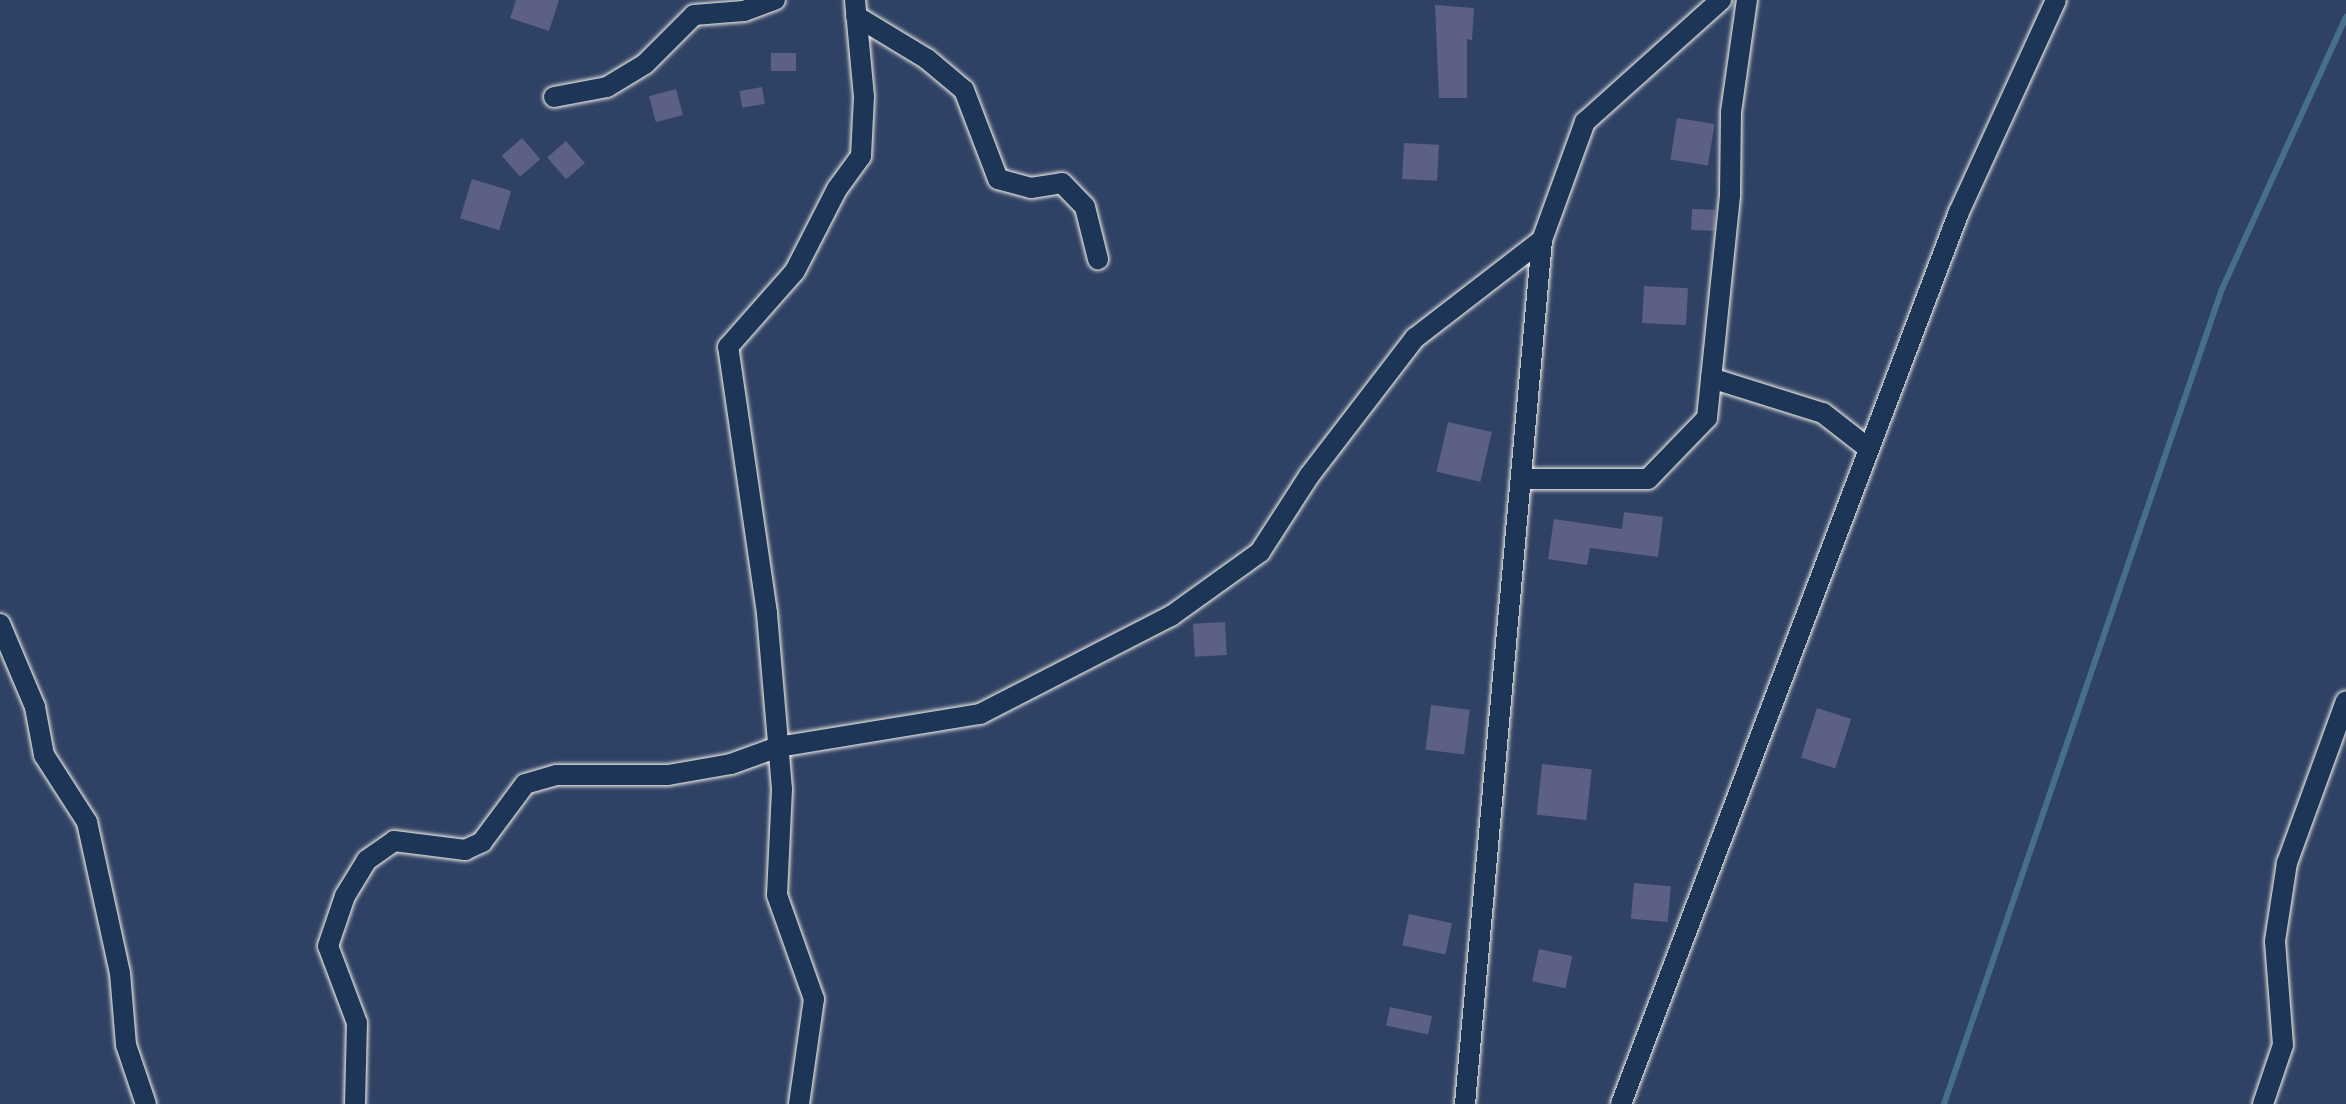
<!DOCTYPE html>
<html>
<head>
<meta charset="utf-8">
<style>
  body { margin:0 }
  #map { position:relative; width:2346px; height:1104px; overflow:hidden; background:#2f4164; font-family:Kalam,sans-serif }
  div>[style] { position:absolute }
  .stream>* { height:6px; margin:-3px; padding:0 3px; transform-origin:3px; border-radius:3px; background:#466f8d }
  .building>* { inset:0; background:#5b6084; transform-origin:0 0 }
  .roads { filter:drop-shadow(0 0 2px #f4f1e8) drop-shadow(0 0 2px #f4f1e8) }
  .minor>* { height:20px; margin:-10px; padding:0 10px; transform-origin:10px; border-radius:10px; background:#1d3557 }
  span { translate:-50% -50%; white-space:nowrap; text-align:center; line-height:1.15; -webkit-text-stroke:6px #1d3557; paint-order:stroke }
</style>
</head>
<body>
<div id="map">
  <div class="stream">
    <i style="left:1944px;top:1104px;width:861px;rotate:-71.17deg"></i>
    <i style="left:2222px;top:289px;width:299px;rotate:-65.5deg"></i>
  </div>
  <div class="building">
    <i style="clip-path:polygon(516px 0,559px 0,549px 31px,510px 18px)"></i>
    <i style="clip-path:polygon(1435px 5px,1474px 8px,1472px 40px,1467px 39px,1467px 98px,1439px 98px)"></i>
    <i style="left:796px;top:53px;width:18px;height:25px;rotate:90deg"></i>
    <i style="left:762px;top:87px;width:17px;height:23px;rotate:80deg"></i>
    <i style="left:676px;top:89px;width:27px;height:28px;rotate:75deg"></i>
    <i style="left:1677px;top:118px;width:38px;height:42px;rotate:9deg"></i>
    <i style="left:522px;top:138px;width:28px;height:27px;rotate:49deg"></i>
    <i style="left:566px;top:141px;width:29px;height:25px;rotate:49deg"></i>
    <i style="left:1404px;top:143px;width:35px;height:36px;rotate:3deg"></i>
    <i style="left:472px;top:179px;width:41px;height:41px;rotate:17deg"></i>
    <i style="left:1692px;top:209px;width:23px;height:21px;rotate:2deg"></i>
    <i style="left:1644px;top:286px;width:44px;height:37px;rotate:3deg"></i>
    <i style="left:1448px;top:422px;width:45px;height:51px;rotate:13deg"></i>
    <i style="clip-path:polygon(1624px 512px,1663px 517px,1658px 557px,1590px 548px,1587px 565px,1548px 559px,1554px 519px,1622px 529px)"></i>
    <i style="left:1225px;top:622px;width:33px;height:32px;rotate:87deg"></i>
    <i style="left:1431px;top:705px;width:39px;height:45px;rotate:7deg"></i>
    <i style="left:1817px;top:708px;width:36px;height:52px;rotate:18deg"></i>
    <i style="left:1542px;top:764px;width:50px;height:51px;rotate:6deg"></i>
    <i style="left:1634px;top:883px;width:37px;height:36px;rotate:5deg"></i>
    <i style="left:1409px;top:914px;width:44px;height:32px;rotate:12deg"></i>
    <i style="left:1539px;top:949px;width:34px;height:33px;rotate:12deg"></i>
    <i style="left:1390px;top:1007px;width:43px;height:19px;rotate:12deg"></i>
  </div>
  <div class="roads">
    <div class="minor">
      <i style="left:856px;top:16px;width:83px;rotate:31.2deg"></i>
      <i style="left:927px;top:59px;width:48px;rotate:40deg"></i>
      <i style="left:964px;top:90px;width:95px;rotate:69.1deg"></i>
      <i style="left:998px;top:179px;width:34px;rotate:15deg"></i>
      <i style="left:1031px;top:188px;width:31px;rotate:-9deg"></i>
      <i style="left:1062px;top:183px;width:33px;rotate:46deg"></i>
      <i style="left:1085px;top:207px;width:54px;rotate:76deg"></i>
      <i style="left:554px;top:97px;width:54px;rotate:-10.7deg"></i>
      <i style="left:607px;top:87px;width:44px;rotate:-31.2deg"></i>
      <i style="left:645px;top:64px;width:69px;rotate:-45deg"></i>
      <i style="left:694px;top:15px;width:50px;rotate:-4.6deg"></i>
      <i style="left:744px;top:11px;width:33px;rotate:-20deg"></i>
      <i style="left:1711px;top:378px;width:117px;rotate:17.4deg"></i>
      <i style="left:1823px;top:413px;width:58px;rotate:38deg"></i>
      <i style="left:1521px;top:479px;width:127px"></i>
      <i style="left:1648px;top:479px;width:85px;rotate:-46deg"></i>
      <i style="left:1707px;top:418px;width:225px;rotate:-84.1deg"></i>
      <i style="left:1730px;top:194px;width:82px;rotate:-89.3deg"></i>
      <i style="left:1731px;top:112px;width:113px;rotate:-81.9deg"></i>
      <i style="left:0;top:624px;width:90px;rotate:67.1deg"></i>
      <i style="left:35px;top:707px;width:49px;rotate:79.4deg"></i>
      <i style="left:44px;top:755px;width:80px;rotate:57.3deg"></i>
      <i style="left:87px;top:822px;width:155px;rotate:77.7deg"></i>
      <i style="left:120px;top:973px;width:72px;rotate:85.2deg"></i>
      <i style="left:126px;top:1045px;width:62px;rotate:71.3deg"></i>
      <i style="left:355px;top:1104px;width:81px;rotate:-88.6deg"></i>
      <i style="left:357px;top:1023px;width:82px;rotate:-110.6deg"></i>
      <i style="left:328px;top:946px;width:53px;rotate:-71.2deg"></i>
      <i style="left:345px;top:896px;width:42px;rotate:-58.6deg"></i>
      <i style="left:367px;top:860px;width:33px;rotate:-35deg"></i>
      <i style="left:394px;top:841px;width:72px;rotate:7.2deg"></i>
      <i style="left:465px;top:850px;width:19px;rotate:-25deg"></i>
      <i style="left:482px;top:842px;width:72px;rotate:-53.4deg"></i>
      <i style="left:525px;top:784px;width:33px;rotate:-16deg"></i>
      <i style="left:557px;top:775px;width:111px"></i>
      <i style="left:668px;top:775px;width:64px;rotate:-9.9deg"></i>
      <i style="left:731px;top:764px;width:50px;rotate:-19.9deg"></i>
      <i style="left:778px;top:747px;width:205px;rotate:-9.3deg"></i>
      <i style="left:980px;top:714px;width:215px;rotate:-27.2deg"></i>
      <i style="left:1171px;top:616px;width:110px;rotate:-35.7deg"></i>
      <i style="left:1260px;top:552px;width:90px;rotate:-57.2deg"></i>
      <i style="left:1309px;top:476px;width:174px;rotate:-52.5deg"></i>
      <i style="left:1415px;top:338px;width:160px;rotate:-37.7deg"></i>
      <i style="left:799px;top:1104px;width:106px;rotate:-81.9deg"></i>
      <i style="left:814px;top:999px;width:110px;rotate:-109.6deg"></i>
      <i style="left:777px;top:895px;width:106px;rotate:-87.3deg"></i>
      <i style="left:782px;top:789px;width:177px;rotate:-94.9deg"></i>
      <i style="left:767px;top:613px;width:269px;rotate:-98.3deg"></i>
      <i style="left:728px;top:347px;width:101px;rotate:-48.6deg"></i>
      <i style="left:795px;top:271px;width:92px;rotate:-62.9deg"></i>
      <i style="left:837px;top:189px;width:41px;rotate:-54deg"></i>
      <i style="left:861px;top:156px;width:59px;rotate:-87.1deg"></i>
      <i style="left:864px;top:97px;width:97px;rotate:-95.3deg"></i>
      <i style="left:1465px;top:1104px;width:867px;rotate:-84.91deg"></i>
      <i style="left:1542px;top:240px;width:126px;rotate:-70deg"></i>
      <i style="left:1585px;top:122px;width:183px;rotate:-41.9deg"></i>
      <i style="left:1621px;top:1104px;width:954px;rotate:-69.25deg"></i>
      <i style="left:1959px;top:212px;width:233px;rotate:-65.4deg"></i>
      <i style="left:2263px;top:1104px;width:62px;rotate:-71.3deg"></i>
      <i style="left:2283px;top:1045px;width:104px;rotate:-94.4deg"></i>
      <i style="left:2275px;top:941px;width:79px;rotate:-81.3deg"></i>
      <i style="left:2287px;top:863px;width:172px;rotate:-70deg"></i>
    </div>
  </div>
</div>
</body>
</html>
